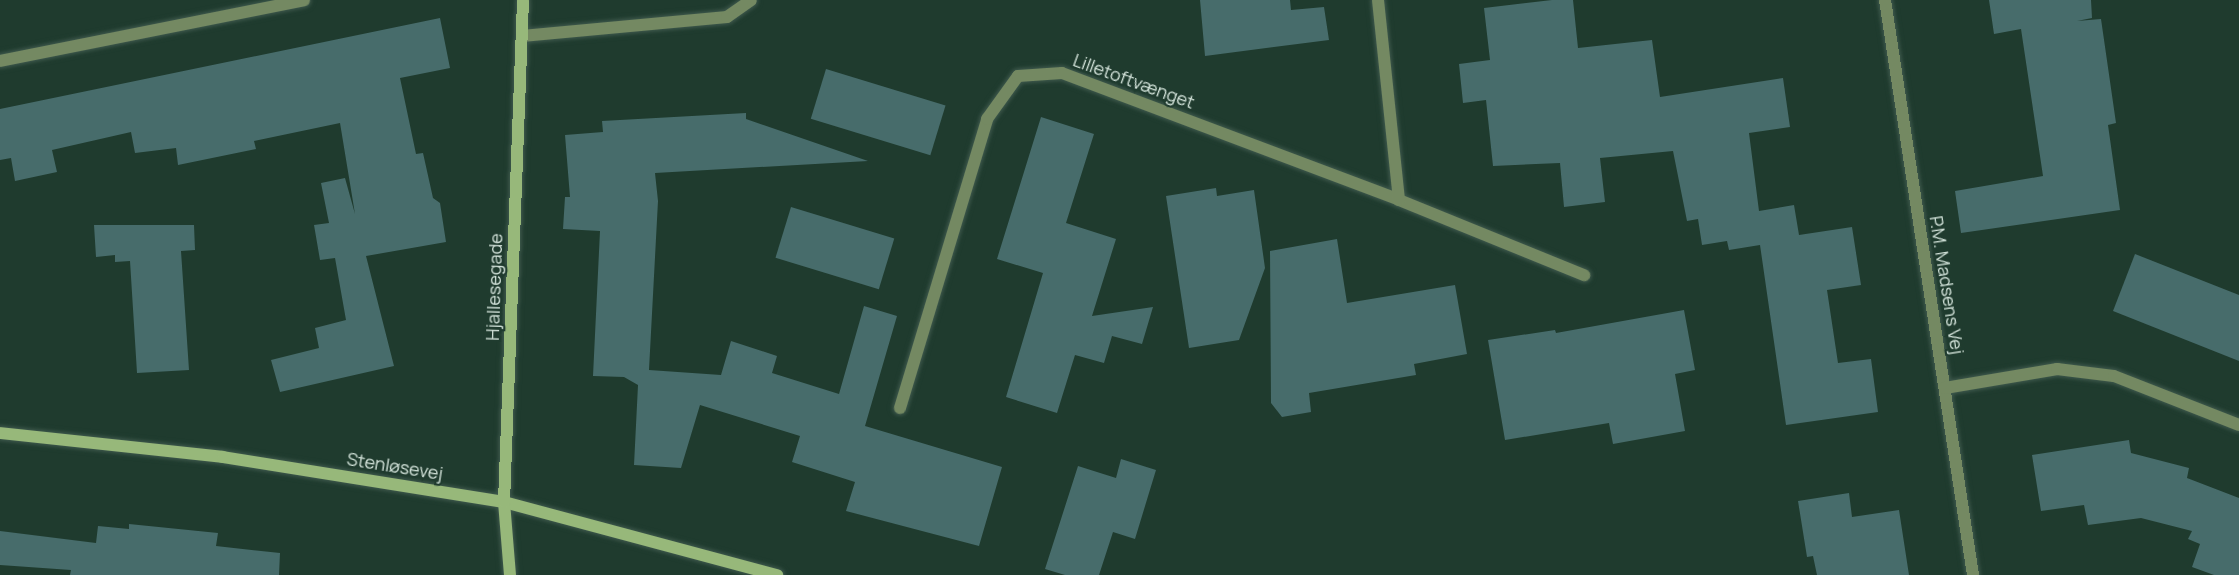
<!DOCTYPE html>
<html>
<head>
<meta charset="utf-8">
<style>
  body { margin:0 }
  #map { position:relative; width:2239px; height:575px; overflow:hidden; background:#1f3b2e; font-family:Manrope,sans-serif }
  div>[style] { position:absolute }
  .building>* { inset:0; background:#476c6b; transform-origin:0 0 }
  .roads { filter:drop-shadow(0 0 2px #3f594d) drop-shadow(0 0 2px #3f594d) }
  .lane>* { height:12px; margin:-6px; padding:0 6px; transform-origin:6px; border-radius:6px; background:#748962 }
  .street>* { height:12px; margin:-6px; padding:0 6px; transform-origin:6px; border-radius:6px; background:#748962 }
  .secondary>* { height:12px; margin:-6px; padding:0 6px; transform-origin:6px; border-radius:6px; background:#97b87a }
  span { translate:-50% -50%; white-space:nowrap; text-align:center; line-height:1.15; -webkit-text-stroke:4.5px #1f3b2e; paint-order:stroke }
  .street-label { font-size:18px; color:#d1e1d8 }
</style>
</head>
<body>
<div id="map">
  <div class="building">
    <i style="clip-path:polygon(1200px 0,1290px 0,1291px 10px,1324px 7px,1329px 40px,1205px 56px)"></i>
    <i style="clip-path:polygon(1552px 0,1573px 0,1578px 48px,1652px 40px,1660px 97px,1783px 78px,1790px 127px,1749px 133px,1759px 211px,1794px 205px,1799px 235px,1852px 227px,1861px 285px,1827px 290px,1838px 363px,1871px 359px,1878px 412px,1786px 425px,1760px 245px,1729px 250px,1727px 241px,1702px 245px,1698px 219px,1687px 221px,1673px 151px,1600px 158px,1605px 202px,1564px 207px,1560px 163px,1493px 166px,1486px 100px,1463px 103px,1459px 64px,1490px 60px,1484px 8px)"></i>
    <i style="clip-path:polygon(1989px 0,2091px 0,2092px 18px,2077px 21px,2101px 19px,2116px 123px,2108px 125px,2120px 210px,1961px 233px,1955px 191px,2043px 176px,2021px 29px,1994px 34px)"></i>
    <i style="clip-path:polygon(440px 18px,450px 68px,400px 78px,416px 154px,423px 153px,433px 198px,440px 203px,446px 242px,366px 256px,394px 366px,280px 392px,271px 360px,319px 348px,315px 328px,346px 320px,335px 258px,320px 260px,314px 225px,329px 223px,321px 183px,345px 178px,355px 214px,340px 123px,254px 141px,256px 149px,178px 165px,176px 148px,135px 153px,131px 132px,52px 150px,57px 172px,15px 181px,11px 158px,0 160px,0 109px)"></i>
    <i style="left:826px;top:69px;width:125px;height:52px;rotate:17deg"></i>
    <i style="clip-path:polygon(746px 113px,746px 119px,868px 161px,655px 173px,658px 201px,649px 370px,721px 375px,731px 341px,777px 356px,772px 373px,839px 394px,864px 306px,897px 316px,865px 426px,1002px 467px,979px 546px,846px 511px,855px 482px,792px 462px,800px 436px,700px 405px,681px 468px,634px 465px,638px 385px,624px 377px,593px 376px,600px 231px,563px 229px,565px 197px,570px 197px,565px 135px,603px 132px,602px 121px)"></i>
    <i style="clip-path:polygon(1041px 117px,1094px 134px,1066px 223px,1116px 239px,1092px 316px,1153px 307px,1142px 344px,1112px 336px,1104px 363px,1075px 355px,1057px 413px,1006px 397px,1043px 273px,997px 259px)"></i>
    <i style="clip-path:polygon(1216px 188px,1217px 196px,1254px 190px,1265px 268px,1239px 340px,1189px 348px,1166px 196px)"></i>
    <i style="left:791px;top:207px;width:108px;height:53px;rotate:17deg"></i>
    <i style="clip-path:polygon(94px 225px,194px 225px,195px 250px,181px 251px,189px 370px,137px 373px,130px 261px,115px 262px,115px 255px,96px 257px)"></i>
    <i style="clip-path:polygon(1337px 239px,1347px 303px,1455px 285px,1467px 354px,1414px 364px,1416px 375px,1309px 393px,1311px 412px,1282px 417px,1271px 403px,1270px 251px)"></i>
    <i style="clip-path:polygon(2135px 254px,2239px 295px,2239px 361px,2113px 311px)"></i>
    <i style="clip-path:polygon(1684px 310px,1695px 370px,1675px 374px,1685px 431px,1613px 444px,1609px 423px,1505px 440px,1488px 340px,1555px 330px,1556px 333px)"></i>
    <i style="clip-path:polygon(2129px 440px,2131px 453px,2189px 468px,2187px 478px,2239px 498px,2239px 575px,2214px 575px,2192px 567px,2200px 544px,2188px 539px,2192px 531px,2141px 518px,2088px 525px,2084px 505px,2041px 511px,2032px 455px)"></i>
    <i style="clip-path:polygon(1121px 459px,1156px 470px,1135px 539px,1113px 532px,1099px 575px,1065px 575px,1045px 569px,1078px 466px,1116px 478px)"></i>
    <i style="clip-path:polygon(1849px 493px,1852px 517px,1899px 510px,1909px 575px,1817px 575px,1813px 556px,1807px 557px,1798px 501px)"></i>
    <i style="clip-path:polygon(129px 524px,218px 533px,216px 546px,280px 553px,279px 575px,70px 575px,71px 570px,0 565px,0 531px,96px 543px,98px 526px,129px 529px)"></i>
  </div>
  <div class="roads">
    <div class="lane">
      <i style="left:522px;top:36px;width:206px;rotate:-5.3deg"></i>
      <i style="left:727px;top:17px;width:29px;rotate:-35deg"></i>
    </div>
    <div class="street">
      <i style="left:1885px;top:0;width:582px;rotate:81.3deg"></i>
      <i style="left:0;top:61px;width:310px;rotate:-11.3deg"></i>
      <i style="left:1399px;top:200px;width:200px;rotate:22.1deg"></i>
      <i style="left:1945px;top:388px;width:114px;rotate:-9.6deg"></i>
      <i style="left:2057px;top:369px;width:57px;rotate:7deg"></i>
      <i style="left:2114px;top:376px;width:134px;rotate:21.4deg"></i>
      <i style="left:900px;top:408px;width:302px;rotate:-73.2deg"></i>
      <i style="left:987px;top:119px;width:53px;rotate:-54.2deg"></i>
      <i style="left:1018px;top:76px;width:44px;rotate:-3.9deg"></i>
      <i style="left:1062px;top:73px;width:360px;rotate:20.6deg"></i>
      <i style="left:1399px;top:200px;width:201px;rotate:-96deg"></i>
    </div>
    <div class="secondary">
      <i style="left:0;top:433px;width:224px;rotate:6.1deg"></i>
      <i style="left:223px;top:457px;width:285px;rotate:9.1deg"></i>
      <i style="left:504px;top:502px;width:283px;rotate:15deg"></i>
      <i style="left:510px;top:575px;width:73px;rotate:-94.7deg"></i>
      <i style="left:504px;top:502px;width:502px;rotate:-87.83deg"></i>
    </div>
  </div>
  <div class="street-label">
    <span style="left:1134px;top:81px;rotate:20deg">Lilletoftvænget</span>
    <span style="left:1947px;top:285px;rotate:81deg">P.M. Madsens Vej</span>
    <span style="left:494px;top:287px;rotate:-88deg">Hjallesegade</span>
    <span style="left:395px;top:466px;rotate:9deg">Stenløsevej</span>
  </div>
</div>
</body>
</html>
